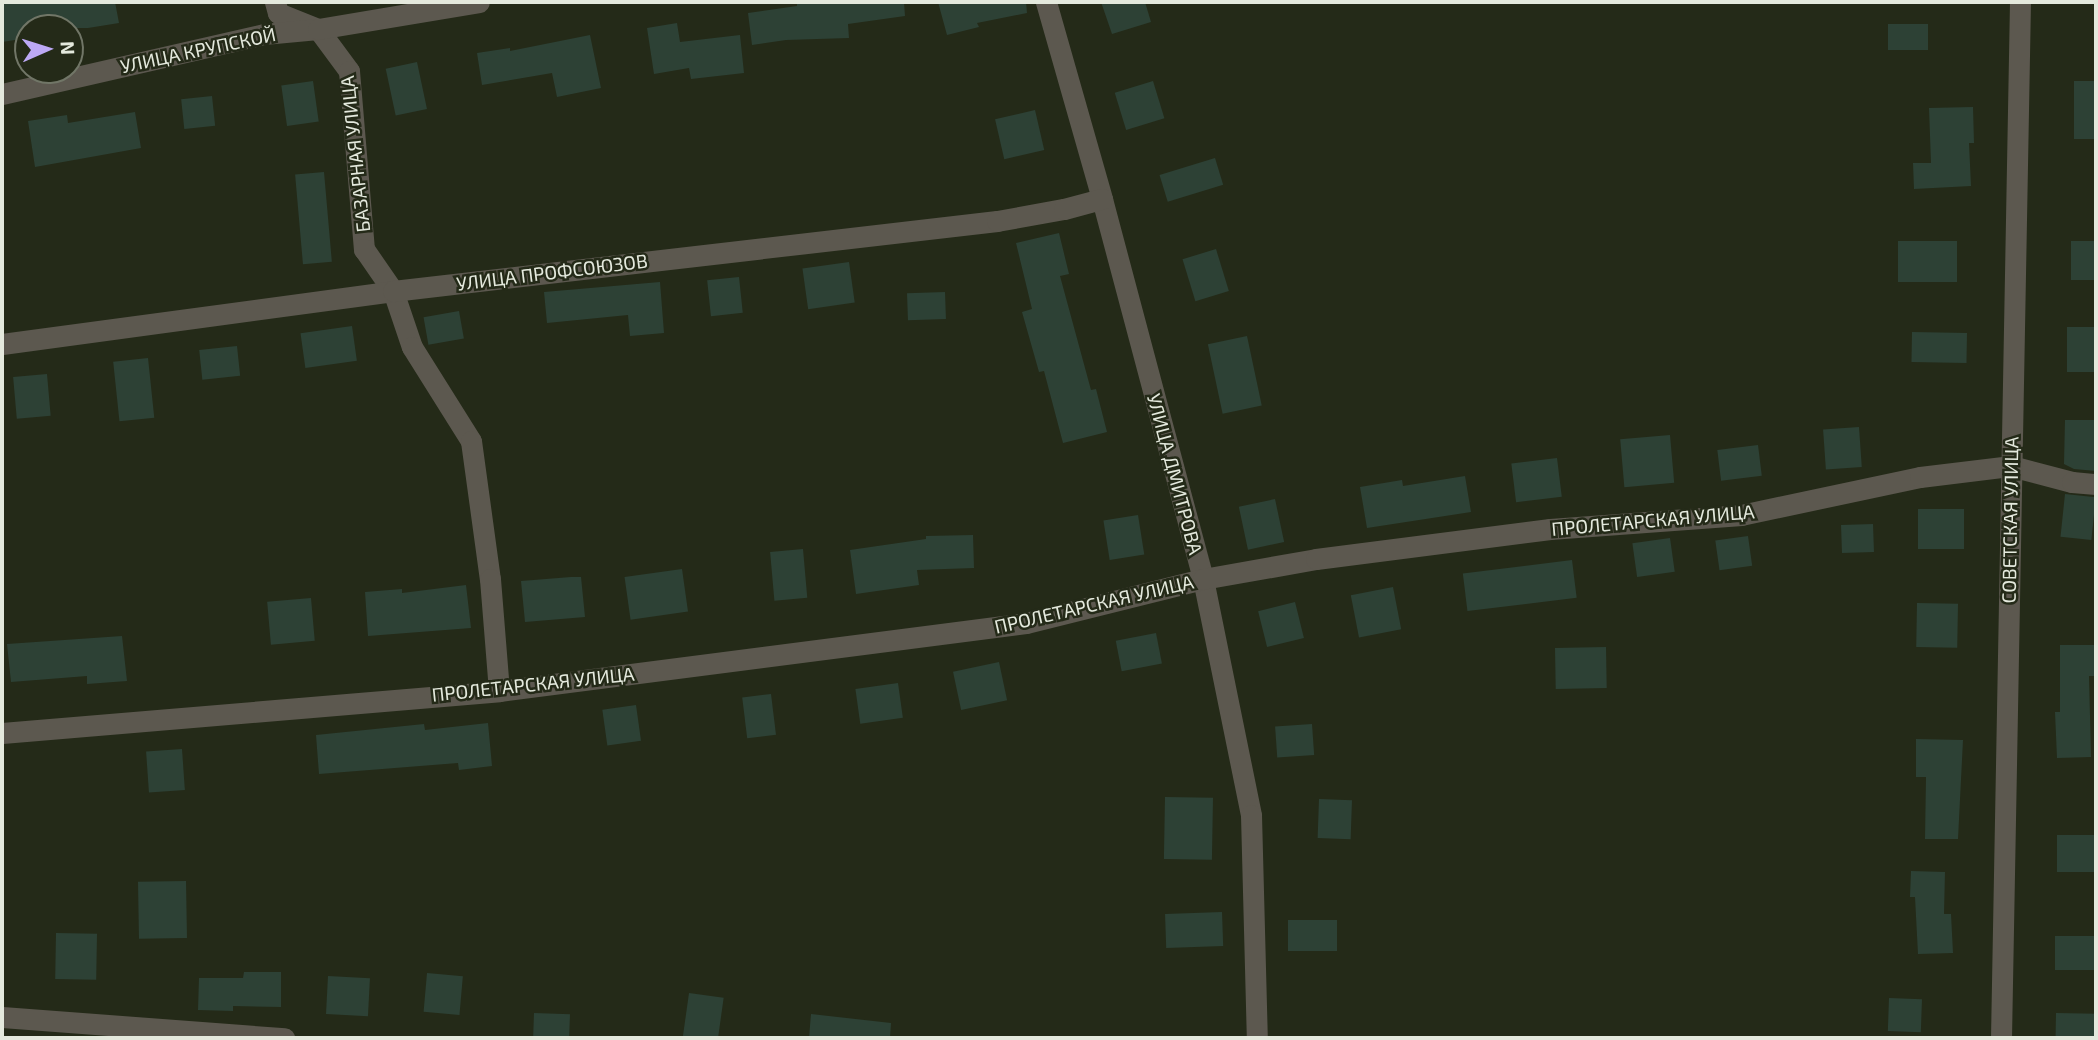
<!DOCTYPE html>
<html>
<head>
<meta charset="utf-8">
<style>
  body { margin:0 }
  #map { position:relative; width:2098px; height:1040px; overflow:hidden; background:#242a18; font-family:"Exo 2",sans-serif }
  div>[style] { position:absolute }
  .building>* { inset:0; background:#2d4135; transform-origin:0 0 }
  .street>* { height:21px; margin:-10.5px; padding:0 10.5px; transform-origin:10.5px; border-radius:10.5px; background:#5c584f }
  span { translate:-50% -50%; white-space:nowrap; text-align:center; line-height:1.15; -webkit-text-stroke:5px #242a18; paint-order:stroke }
  .street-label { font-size:19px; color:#e4e9dd }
  .frame { position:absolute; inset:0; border:4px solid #e4e9dd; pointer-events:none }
  .north { position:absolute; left:14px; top:14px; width:70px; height:70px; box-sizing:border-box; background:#242a18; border:2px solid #717667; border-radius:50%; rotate:87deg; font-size:19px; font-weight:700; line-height:28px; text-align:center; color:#e4e9dd }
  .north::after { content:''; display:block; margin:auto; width:24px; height:32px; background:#bda9f5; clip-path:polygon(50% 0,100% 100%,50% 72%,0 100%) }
</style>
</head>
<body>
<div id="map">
  <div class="building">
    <i style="clip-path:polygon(2px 2px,115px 2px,119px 23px,88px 28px,28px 28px,28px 38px,2px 42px)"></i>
    <i style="clip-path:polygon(797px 2px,904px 2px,905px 16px,848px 24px,849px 38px,786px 40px,752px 45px,748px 13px,797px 6px)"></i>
    <i style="clip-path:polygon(938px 2px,1026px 2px,1027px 13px,977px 23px,979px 27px,947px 35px)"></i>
    <i style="clip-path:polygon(1101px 2px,1145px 2px,1151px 22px,1112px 34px)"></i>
    <i style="clip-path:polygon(677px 23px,680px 42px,740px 35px,744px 73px,691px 79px,689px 68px,654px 74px,647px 28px)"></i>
    <i style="left:1888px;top:24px;width:40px;height:26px"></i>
    <i style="clip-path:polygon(590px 35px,601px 88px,557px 97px,552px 73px,482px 85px,477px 53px,510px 48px,510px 51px)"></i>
    <i style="left:417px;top:62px;width:48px;height:32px;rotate:78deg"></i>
    <i style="left:313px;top:81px;width:41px;height:32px;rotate:82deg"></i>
    <i style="left:1153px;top:81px;width:39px;height:40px;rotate:73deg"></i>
    <i style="left:2074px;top:81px;width:22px;height:58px"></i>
    <i style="left:212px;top:96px;width:30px;height:31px;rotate:84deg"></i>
    <i style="clip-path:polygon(1973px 107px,1974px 143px,1969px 143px,1971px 186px,1914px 189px,1913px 163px,1931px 163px,1929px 108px)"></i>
    <i style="left:1035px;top:110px;width:41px;height:41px;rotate:77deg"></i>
    <i style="clip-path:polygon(135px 112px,141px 148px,35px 167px,28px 121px,67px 115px,68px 123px)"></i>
    <i style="left:1215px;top:158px;width:28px;height:58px;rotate:73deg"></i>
    <i style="left:324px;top:172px;width:90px;height:29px;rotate:85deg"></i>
    <i style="clip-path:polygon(1059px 233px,1069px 274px,1060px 276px,1091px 390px,1096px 389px,1107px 432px,1063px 443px,1044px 371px,1039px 372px,1022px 312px,1032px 309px,1016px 243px)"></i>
    <i style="left:1898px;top:241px;width:59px;height:41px"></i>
    <i style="left:2071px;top:241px;width:25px;height:39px"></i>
    <i style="left:1216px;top:249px;width:44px;height:35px;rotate:73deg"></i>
    <i style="left:849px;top:262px;width:41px;height:47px;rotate:82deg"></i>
    <i style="left:739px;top:277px;width:36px;height:32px;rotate:84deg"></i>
    <i style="clip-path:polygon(660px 282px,664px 333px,630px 336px,628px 315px,547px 323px,544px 292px)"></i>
    <i style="left:945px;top:292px;width:27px;height:38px;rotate:88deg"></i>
    <i style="left:459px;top:311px;width:28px;height:36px;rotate:80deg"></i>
    <i style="left:352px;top:326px;width:35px;height:52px;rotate:82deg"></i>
    <i style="left:2067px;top:327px;width:29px;height:45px"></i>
    <i style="left:1912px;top:332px;width:55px;height:30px;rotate:1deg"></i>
    <i style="left:1247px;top:336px;width:71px;height:40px;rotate:78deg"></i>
    <i style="left:237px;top:346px;width:30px;height:38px;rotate:84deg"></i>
    <i style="left:148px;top:358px;width:60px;height:35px;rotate:84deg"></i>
    <i style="left:47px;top:374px;width:42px;height:34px;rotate:85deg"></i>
    <i style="clip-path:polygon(2065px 420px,2096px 420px,2096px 471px,2074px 469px,2064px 464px)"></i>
    <i style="left:1859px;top:427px;width:40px;height:36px;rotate:86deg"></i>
    <i style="left:1670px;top:435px;width:48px;height:50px;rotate:85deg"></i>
    <i style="left:1758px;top:445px;width:31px;height:41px;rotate:83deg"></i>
    <i style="left:1557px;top:458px;width:39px;height:46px;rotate:83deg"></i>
    <i style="clip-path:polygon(1465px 476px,1471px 512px,1367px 528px,1360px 487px,1402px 480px,1403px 486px)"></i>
    <i style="left:2065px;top:494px;width:31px;height:43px;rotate:6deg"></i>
    <i style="left:1275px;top:499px;width:44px;height:37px;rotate:78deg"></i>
    <i style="left:1964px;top:509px;width:40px;height:46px;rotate:90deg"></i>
    <i style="left:1138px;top:515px;width:40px;height:35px;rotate:81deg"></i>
    <i style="left:1873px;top:524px;width:28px;height:32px;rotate:88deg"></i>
    <i style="clip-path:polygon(973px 535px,974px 568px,917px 570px,919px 585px,856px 594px,850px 550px,926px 539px,926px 536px)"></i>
    <i style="left:1748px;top:536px;width:30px;height:33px;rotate:82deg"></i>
    <i style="left:1670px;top:538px;width:34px;height:38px;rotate:82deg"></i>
    <i style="left:803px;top:549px;width:49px;height:33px;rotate:85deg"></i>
    <i style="left:1572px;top:560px;width:38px;height:110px;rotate:83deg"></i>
    <i style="left:682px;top:569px;width:43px;height:58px;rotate:82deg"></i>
    <i style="clip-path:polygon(571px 577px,581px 577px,585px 617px,525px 622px,521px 581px)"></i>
    <i style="clip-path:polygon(466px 585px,471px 628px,368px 636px,365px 592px,402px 589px,402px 593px)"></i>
    <i style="left:1393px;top:587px;width:43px;height:43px;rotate:79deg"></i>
    <i style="left:311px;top:598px;width:43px;height:44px;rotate:85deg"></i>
    <i style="left:1295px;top:602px;width:37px;height:38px;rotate:76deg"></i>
    <i style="left:1917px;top:603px;width:41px;height:44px;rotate:1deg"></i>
    <i style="left:1156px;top:633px;width:31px;height:41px;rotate:79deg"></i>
    <i style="clip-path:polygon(122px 636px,127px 681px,87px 684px,87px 676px,11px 682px,7px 644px)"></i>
    <i style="clip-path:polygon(2060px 645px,2094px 645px,2095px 676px,2089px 676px,2091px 757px,2057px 758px,2055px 712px,2060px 712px)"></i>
    <i style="left:1606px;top:647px;width:41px;height:51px;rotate:89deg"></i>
    <i style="left:999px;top:662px;width:39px;height:47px;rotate:78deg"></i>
    <i style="left:898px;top:683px;width:35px;height:43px;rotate:82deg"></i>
    <i style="left:771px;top:694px;width:41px;height:29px;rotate:83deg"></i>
    <i style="left:636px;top:705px;width:36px;height:34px;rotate:82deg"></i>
    <i style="clip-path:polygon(488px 723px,492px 766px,459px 770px,458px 763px,319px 774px,316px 735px,424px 724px,425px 730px)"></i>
    <i style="left:1312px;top:724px;width:31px;height:37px;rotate:86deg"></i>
    <i style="clip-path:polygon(1916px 739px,1963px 740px,1958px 839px,1925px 839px,1926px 777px,1916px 777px)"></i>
    <i style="left:182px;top:749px;width:41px;height:36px;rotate:86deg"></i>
    <i style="left:1165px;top:797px;width:48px;height:62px;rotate:1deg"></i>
    <i style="left:1319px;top:799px;width:33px;height:39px;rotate:2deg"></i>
    <i style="left:2096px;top:835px;width:37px;height:39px;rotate:90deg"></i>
    <i style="clip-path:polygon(1911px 871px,1945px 872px,1944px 914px,1951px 914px,1953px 953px,1918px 954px,1915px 897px,1910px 897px)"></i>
    <i style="left:186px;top:881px;width:57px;height:48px;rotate:89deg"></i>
    <i style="left:1222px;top:912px;width:34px;height:57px;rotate:88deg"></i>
    <i style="left:1288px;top:920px;width:49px;height:31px"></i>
    <i style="left:56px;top:933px;width:41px;height:46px;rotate:1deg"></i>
    <i style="left:2096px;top:936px;width:34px;height:41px;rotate:90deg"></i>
    <i style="clip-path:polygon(244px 972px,281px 972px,281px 1007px,233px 1006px,233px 1011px,198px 1010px,199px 978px,243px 978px)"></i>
    <i style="left:427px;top:973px;width:36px;height:39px;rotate:5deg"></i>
    <i style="left:328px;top:976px;width:42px;height:38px;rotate:3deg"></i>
    <i style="left:689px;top:993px;width:35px;height:46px;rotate:8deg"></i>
    <i style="left:1889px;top:998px;width:33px;height:33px;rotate:2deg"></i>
    <i style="left:534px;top:1013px;width:36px;height:25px;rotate:2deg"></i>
    <i style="left:2056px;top:1013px;width:40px;height:25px;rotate:1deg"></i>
    <i style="clip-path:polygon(811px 1014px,891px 1023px,890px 1038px,809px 1038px)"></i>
  </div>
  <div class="street">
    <i style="left:275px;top:2px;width:11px;rotate:75deg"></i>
    <i style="left:278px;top:13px;width:43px;rotate:21.8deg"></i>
    <i style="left:318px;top:29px;width:52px;rotate:53.6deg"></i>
    <i style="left:349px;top:71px;width:179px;rotate:85.2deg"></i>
    <i style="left:364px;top:249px;width:51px;rotate:55.4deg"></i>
    <i style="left:393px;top:291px;width:59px;rotate:71.3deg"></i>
    <i style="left:412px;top:347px;width:111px;rotate:57.9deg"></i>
    <i style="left:471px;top:441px;width:139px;rotate:82.2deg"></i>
    <i style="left:490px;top:579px;width:112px;rotate:85.4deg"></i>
    <i style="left:1046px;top:2px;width:205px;rotate:74.1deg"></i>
    <i style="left:1102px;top:199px;width:393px;rotate:75.1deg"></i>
    <i style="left:1203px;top:579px;width:241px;rotate:78.5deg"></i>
    <i style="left:1251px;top:815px;width:223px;rotate:88.5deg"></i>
    <i style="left:2px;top:94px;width:269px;rotate:-12.9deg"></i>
    <i style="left:264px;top:34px;width:54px;rotate:-5.3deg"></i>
    <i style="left:318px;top:29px;width:163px;rotate:-9.5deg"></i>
    <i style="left:2px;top:344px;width:395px;rotate:-7.7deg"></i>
    <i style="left:393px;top:291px;width:608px;rotate:-6.61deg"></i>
    <i style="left:997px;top:221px;width:68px;rotate:-10.2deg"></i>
    <i style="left:1064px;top:209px;width:39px;rotate:-15deg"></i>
    <i style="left:2px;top:733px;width:499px;rotate:-4.8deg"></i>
    <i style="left:499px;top:691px;width:531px;rotate:-7.35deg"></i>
    <i style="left:1026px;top:623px;width:182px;rotate:-14deg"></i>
    <i style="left:1203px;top:579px;width:115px;rotate:-10deg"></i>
    <i style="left:1316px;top:559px;width:236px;rotate:-7.3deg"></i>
    <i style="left:1550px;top:529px;width:192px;rotate:-4.2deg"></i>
    <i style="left:1741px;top:515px;width:183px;rotate:-12deg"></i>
    <i style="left:1920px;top:477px;width:92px;rotate:-6.9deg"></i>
    <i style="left:2011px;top:466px;width:63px;rotate:14.7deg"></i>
    <i style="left:2072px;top:482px;width:24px;rotate:5deg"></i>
    <i style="left:2px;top:1017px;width:283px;rotate:4.3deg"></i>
    <i style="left:2001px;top:1038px;width:1036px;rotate:-88.95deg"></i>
  </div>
  <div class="street-label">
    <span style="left:198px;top:50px;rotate:-12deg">УЛИЦА КРУПСКОЙ</span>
    <span style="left:355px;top:154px;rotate:-96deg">БАЗАРНАЯ УЛИЦА</span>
    <span style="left:552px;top:272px;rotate:-7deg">УЛИЦА ПРОФСОЮЗОВ</span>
    <span style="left:1175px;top:474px;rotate:75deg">УЛИЦА ДМИТРОВА</span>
    <span style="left:1653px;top:520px;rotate:-5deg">ПРОЛЕТАРСКАЯ УЛИЦА</span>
    <span style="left:2010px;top:520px;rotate:-89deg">СОВЕТСКАЯ УЛИЦА</span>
    <span style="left:1094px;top:604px;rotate:-13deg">ПРОЛЕТАРСКАЯ УЛИЦА</span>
    <span style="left:533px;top:684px;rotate:-6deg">ПРОЛЕТАРСКАЯ УЛИЦА</span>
  </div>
  <div class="frame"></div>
  <div class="north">N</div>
</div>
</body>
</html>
